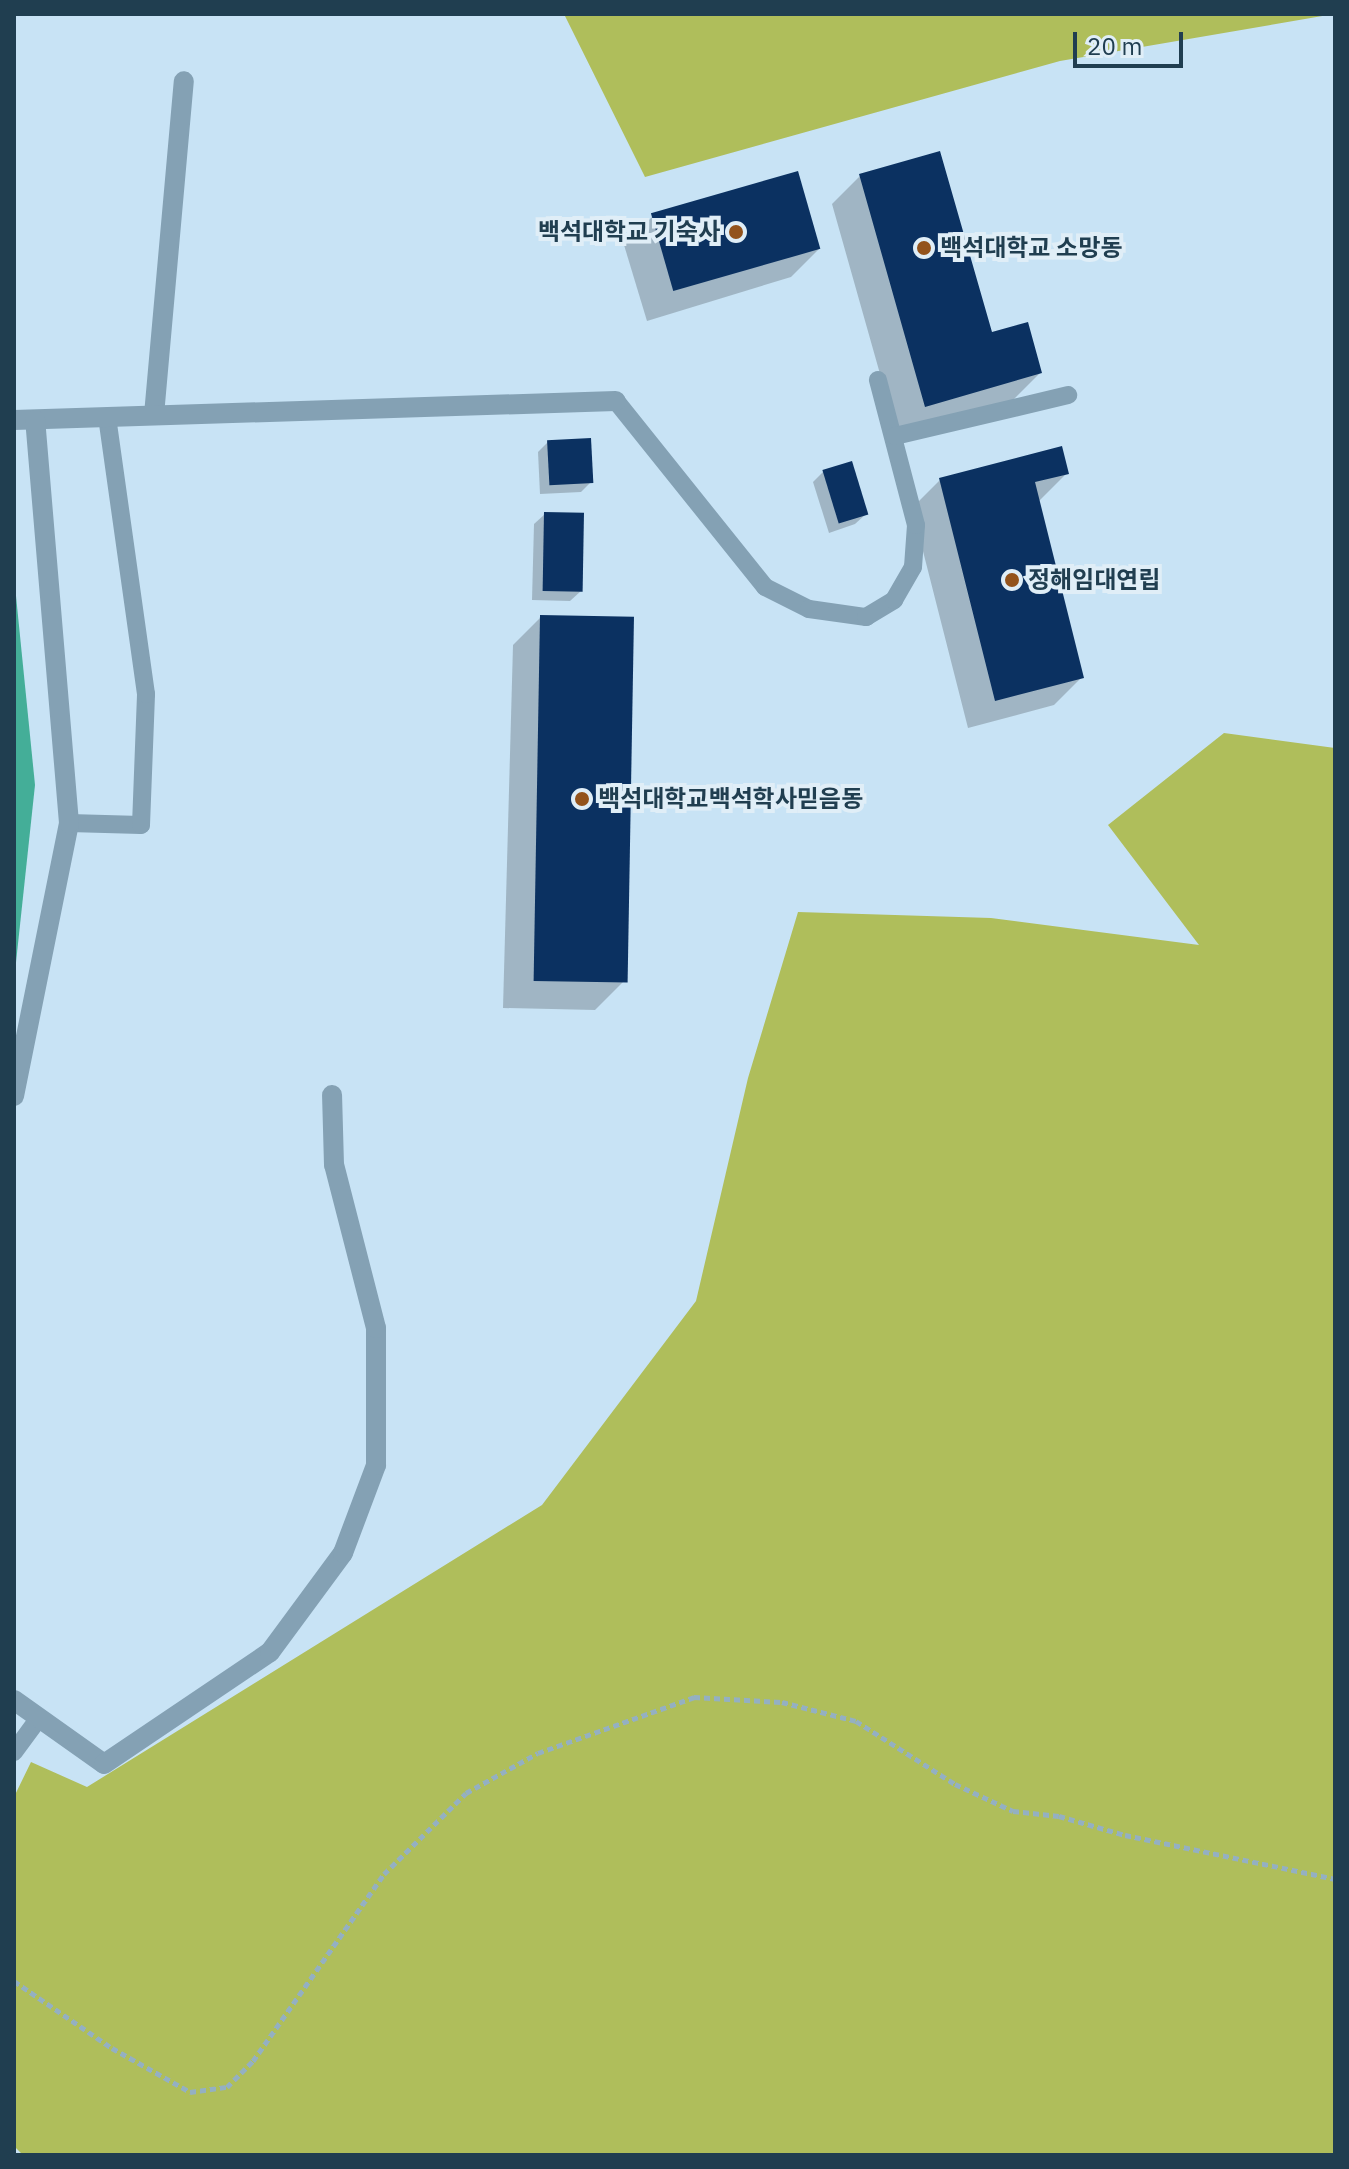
<!DOCTYPE html>
<html>
<head>
<meta charset="utf-8">
<style>
  body { margin:0 }
  #map { position:relative; width:1349px; height:2169px; overflow:hidden; background:#c8e3f5; font-family:"IBM Plex Sans","Noto Sans KR",sans-serif }
  div>[style] { position:absolute }
  .green>* { inset:0; background:#afbe5b }
  .water>* { inset:0; background:#44ae98 }
  .shadow>* { inset:0; background:#0003 }
  .building>* { inset:0; background:#0b3161; transform-origin:0 0 }
  .path>* { height:5px; margin-top:-2.5px; transform-origin:0; background:repeating-linear-gradient(90deg,#94b0c2 0 6px,transparent 0 10px) }
  .service>* { height:18px; margin:-9px; padding:0 9px; transform-origin:9px; border-radius:9px; background:#84a1b4 }
  .minor>* { height:20px; margin:-10px; padding:0 10px; transform-origin:10px; border-radius:10px; background:#84a1b4 }
  .dots>* { width:22px; height:22px; translate:-50% -50%; box-sizing:border-box; border:4px solid #e0eef7; border-radius:50% }
  span { translate:-50% -50%; white-space:nowrap; text-align:center; line-height:1.15; -webkit-text-stroke:8px #e0eef7; paint-order:stroke }
  .poi-label { font-size:24px; color:#203e50; font-weight:700 }
  .right { translate:-100% -50%; text-align:right }
  .left { translate:0 -50%; text-align:left }
  .frame { position:absolute; inset:0; border:16px solid #203e50; pointer-events:none }
  .scale { position:absolute; left:1073px; top:32px; width:110px; height:36px; box-sizing:border-box; border:4px solid #203e50; border-top:0; padding-left:10px; font-size:24px; line-height:28px; white-space:nowrap; color:#203e50; -webkit-text-stroke:6px #e0eef7; paint-order:stroke }
</style>
</head>
<body>
<div id="map">
  <div class="green">
    <i style="clip-path:polygon(564px 14px,1334px 14px,1060px 61px,645px 177px)"></i>
    <i style="clip-path:polygon(1224px 733px,1335px 748px,1335px 2155px,23px 2155px,14px 2146px,14px 1797px,31px 1762px,87px 1787px,542px 1505px,696px 1301px,748px 1078px,798px 912px,991px 918px,1199px 945px,1108px 825px)"></i>
  </div>
  <div class="water">
    <i style="clip-path:polygon(14px 576px,35px 785px,14px 981px)"></i>
  </div>
  <div class="shadow">
    <i style="clip-path:polygon(860px 176px,990px 334px,1040px 373px,1012px 401px,897px 434px,832px 204px)"></i>
    <i style="clip-path:polygon(652px 217px,819px 249px,791px 277px,647px 321px,624px 245px)"></i>
    <i style="clip-path:polygon(548px 442px,591px 482px,581px 492px,540px 494px,538px 452px)"></i>
    <i style="clip-path:polygon(823px 472px,866px 514px,855px 524px,829px 533px,813px 482px)"></i>
    <i style="clip-path:polygon(1067px 473px,1038px 502px,1082px 677px,1054px 705px,968px 728px,912px 508px,940px 480px)"></i>
    <i style="clip-path:polygon(545px 514px,581px 591px,570px 601px,532px 600px,534px 524px)"></i>
    <i style="clip-path:polygon(541px 617px,623px 982px,595px 1010px,503px 1008px,513px 645px)"></i>
  </div>
  <div class="building">
    <i style="clip-path:polygon(940px 151px,992px 332px,1028px 322px,1042px 373px,925px 407px,859px 174px)"></i>
    <i style="left:798px;top:171px;width:81px;height:153px;rotate:74deg"></i>
    <i style="left:591px;top:438px;width:45px;height:44px;rotate:87deg"></i>
    <i style="clip-path:polygon(1062px 446px,1069px 474px,1035px 482px,1084px 678px,995px 701px,939px 478px)"></i>
    <i style="left:852px;top:461px;width:56px;height:31px;rotate:73deg"></i>
    <i style="left:544px;top:512px;width:40px;height:79px;rotate:1deg"></i>
    <i style="left:540px;top:615px;width:94px;height:366px;rotate:1deg"></i>
  </div>
  <div class="path">
    <i style="left:14px;top:1981px;width:119px;rotate:34.4deg"></i>
    <i style="left:112px;top:2048px;width:90px;rotate:29.4deg"></i>
    <i style="left:190px;top:2092px;width:37px;rotate:-8deg"></i>
    <i style="left:227px;top:2087px;width:37px;rotate:-45deg"></i>
    <i style="left:253px;top:2061px;width:228px;rotate:-55deg"></i>
    <i style="left:384px;top:1874px;width:115px;rotate:-44.6deg"></i>
    <i style="left:466px;top:1793px;width:82px;rotate:-29.1deg"></i>
    <i style="left:538px;top:1753px;width:166px;rotate:-19.7deg"></i>
    <i style="left:694px;top:1697px;width:88px;rotate:3.3deg"></i>
    <i style="left:782px;top:1702px;width:76px;rotate:14.4deg"></i>
    <i style="left:856px;top:1721px;width:117px;rotate:32.5deg"></i>
    <i style="left:955px;top:1784px;width:64px;rotate:25deg"></i>
    <i style="left:1013px;top:1811px;width:46px;rotate:6.2deg"></i>
    <i style="left:1059px;top:1816px;width:69px;rotate:16.1deg"></i>
    <i style="left:1125px;top:1835px;width:215px;rotate:11.8deg"></i>
  </div>
  <div class="service">
    <i style="left:616px;top:401px;width:238px;rotate:51.3deg"></i>
    <i style="left:765px;top:587px;width:49px;rotate:26.6deg"></i>
    <i style="left:809px;top:609px;width:58px;rotate:8deg"></i>
    <i style="left:866px;top:617px;width:33px;rotate:-31deg"></i>
    <i style="left:894px;top:600px;width:38px;rotate:-60deg"></i>
    <i style="left:913px;top:567px;width:42px;rotate:-85.9deg"></i>
    <i style="left:916px;top:525px;width:150px;rotate:-104.7deg"></i>
    <i style="left:895px;top:436px;width:178px;rotate:-13.3deg"></i>
    <i style="left:69px;top:823px;width:72px;rotate:1.6deg"></i>
    <i style="left:141px;top:825px;width:131px;rotate:-87.8deg"></i>
    <i style="left:146px;top:694px;width:280px;rotate:-98deg"></i>
    <i style="left:14px;top:1752px;width:42px;rotate:-53.7deg"></i>
  </div>
  <div class="minor">
    <i style="left:154px;top:415px;width:335px;rotate:-84.9deg"></i>
    <i style="left:14px;top:420px;width:602px;rotate:-1.81deg"></i>
    <i style="left:14px;top:1096px;width:278px;rotate:-78.6deg"></i>
    <i style="left:69px;top:823px;width:404px;rotate:-94.8deg"></i>
    <i style="left:14px;top:1700px;width:110px;rotate:35.4deg"></i>
    <i style="left:104px;top:1764px;width:200px;rotate:-34deg"></i>
    <i style="left:270px;top:1652px;width:123px;rotate:-53.6deg"></i>
    <i style="left:343px;top:1553px;width:94px;rotate:-69.4deg"></i>
    <i style="left:376px;top:1465px;width:137px;rotate:-90deg"></i>
    <i style="left:376px;top:1328px;width:168px;rotate:-104.4deg"></i>
    <i style="left:334px;top:1165px;width:70px;rotate:-91.6deg"></i>
  </div>
  <div class="dots">
    <i style="left:736px;top:232px;background:#93531c"></i>
    <i style="left:924px;top:248px;background:#93531c"></i>
    <i style="left:1012px;top:580px;background:#93531c"></i>
    <i style="left:582px;top:799px;background:#93531c"></i>
  </div>
  <div class="poi-label">
    <span class="right" style="left:720px;top:232px">백석대학교 기숙사</span>
    <span class="left" style="left:940px;top:248px">백석대학교 소망동</span>
    <span class="left" style="left:1028px;top:580px">정해임대연립</span>
    <span class="left" style="left:598px;top:799px">백석대학교백석학사믿음동</span>
  </div>
  <div class="frame"></div>
  <div class="scale">20 m</div>
</div>
</body>
</html>
